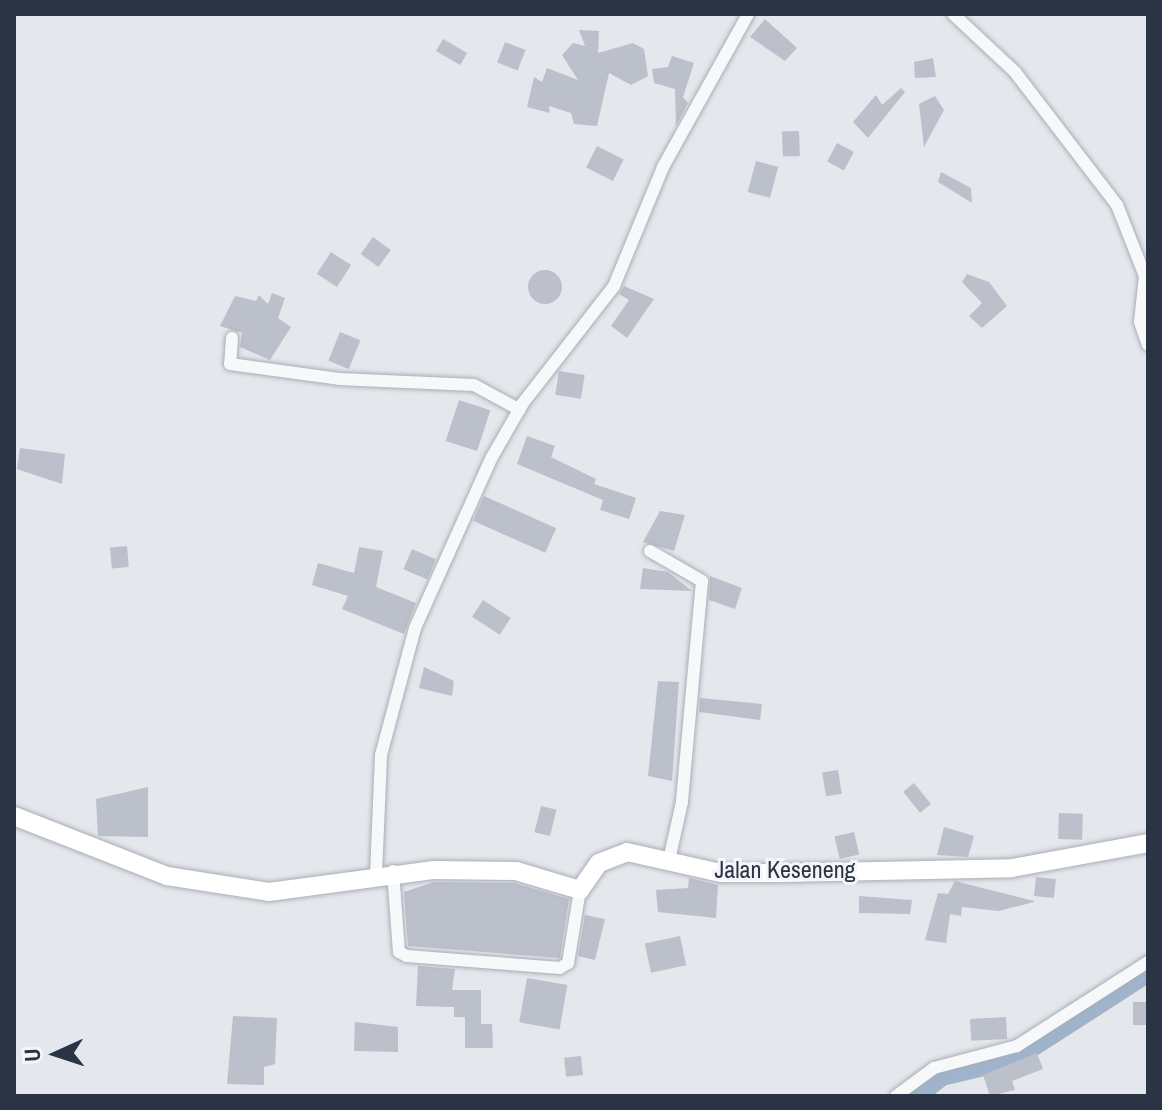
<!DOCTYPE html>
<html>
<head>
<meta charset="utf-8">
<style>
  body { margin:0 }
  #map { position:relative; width:1162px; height:1110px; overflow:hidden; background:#e4e7ec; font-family:"Archivo Narrow",sans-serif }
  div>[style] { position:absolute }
  .river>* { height:24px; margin:-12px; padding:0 12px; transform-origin:12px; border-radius:12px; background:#9fb4cc }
  .building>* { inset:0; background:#bbc0ca; transform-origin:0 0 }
  .round { border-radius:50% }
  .roads { filter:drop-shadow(0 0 2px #a9aeb7) drop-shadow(0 0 2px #a9aeb7) }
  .street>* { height:12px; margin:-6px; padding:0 6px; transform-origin:6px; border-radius:6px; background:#f7f8fa }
  .secondary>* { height:18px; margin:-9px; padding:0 9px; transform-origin:9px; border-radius:9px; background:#fff }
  span { translate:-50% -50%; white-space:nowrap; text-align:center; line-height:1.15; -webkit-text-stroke:6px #f4f6f9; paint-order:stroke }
  .street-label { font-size:24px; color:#2b3445 }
  .frame { position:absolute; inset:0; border:16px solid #2b3445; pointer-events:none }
  .north { position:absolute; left:16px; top:1014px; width:80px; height:80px; -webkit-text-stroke:6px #f4f6f9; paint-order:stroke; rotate:267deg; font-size:22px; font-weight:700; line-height:32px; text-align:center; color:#2b3445 }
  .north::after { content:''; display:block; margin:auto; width:28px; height:36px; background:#2b3445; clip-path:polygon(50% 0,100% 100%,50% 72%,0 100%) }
</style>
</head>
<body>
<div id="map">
  <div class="river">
    <i style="left:913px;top:1096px;width:36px;rotate:-38deg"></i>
    <i style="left:941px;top:1074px;width:74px;rotate:-13.3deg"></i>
    <i style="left:1013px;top:1057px;width:161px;rotate:-32.8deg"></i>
  </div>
  <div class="building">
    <i style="clip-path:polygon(765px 19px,797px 48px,785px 61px,750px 37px)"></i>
    <i style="clip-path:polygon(579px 30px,599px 31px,598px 53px,633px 43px,644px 49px,648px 76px,631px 85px,609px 73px,597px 126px,574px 124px,571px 113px,549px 106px,550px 113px,527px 107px,534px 77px,542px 82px,547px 68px,578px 80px,562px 55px,573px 43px,585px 46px)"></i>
    <i style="left:443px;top:39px;width:28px;height:14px;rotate:30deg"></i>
    <i style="left:505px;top:42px;width:22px;height:22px;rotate:21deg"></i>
    <i style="clip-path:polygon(672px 56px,694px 63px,683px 97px,688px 103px,676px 126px,675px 89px,654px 83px,652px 69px,668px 67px)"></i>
    <i style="clip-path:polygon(933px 58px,936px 77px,915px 78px,914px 62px)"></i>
    <i style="clip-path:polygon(901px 88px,905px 92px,868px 138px,853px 122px,876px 95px,882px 105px)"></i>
    <i style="clip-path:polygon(935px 96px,944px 110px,924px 147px,919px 104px)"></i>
    <i style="left:799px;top:131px;width:25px;height:17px;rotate:88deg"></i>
    <i style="left:837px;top:143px;width:19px;height:21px;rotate:28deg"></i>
    <i style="left:597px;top:146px;width:30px;height:24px;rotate:27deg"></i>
    <i style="left:756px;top:161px;width:23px;height:32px;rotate:15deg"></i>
    <i style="clip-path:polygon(941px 172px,971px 188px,972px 203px,938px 182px)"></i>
    <i style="left:373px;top:237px;width:22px;height:21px;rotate:36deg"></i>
    <i style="left:331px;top:252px;width:24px;height:26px;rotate:33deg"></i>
    <i class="round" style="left:528px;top:270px;width:34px;height:34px"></i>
    <i style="clip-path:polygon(967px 274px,989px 282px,1007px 306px,982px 328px,969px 316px,982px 303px,962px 282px)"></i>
    <i style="clip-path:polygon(624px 286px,654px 299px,627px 338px,611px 326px,629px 300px,619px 294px)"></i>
    <i style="clip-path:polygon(272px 293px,285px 298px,278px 318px,291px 327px,270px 360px,240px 347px,242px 333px,220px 326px,235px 296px,256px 301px,259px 295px,268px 304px)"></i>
    <i style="left:340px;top:332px;width:22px;height:31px;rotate:22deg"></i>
    <i style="left:559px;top:371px;width:26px;height:24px;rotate:9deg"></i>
    <i style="left:459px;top:400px;width:33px;height:43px;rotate:18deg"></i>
    <i style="clip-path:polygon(527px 436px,555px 446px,551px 457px,596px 479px,594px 484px,636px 498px,629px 519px,600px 510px,603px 500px,517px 464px)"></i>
    <i style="clip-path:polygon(20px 448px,65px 454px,62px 484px,17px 469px)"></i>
    <i style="left:484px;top:496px;width:79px;height:27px;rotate:24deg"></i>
    <i style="clip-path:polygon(660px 511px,685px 515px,674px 551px,643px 542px)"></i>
    <i style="left:127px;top:546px;width:21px;height:17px;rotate:85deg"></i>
    <i style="clip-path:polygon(359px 547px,383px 551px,376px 587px,416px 603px,404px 634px,342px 609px,348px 596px,312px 585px,318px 563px,354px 573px)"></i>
    <i style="left:412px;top:549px;width:26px;height:22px;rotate:23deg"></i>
    <i style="clip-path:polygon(643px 568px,668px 572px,692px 591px,640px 589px)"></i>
    <i style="clip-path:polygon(710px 576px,742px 588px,735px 609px,709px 600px)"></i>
    <i style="left:483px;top:600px;width:33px;height:20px;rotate:33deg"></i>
    <i style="clip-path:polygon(424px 667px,454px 681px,452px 696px,419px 688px)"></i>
    <i style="clip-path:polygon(658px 681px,679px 682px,672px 781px,648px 776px)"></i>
    <i style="clip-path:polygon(700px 698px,762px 704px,760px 720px,699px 712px)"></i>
    <i style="left:838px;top:770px;width:24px;height:16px;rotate:81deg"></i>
    <i style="left:914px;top:783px;width:27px;height:14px;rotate:51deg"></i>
    <i style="clip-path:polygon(148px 787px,148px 837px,98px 836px,96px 799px)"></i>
    <i style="left:541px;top:806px;width:16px;height:27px;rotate:14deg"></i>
    <i style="left:1059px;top:813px;width:24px;height:26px;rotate:2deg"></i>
    <i style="clip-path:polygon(944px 827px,974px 836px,968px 857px,937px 855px)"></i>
    <i style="left:854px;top:832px;width:23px;height:20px;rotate:77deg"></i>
    <i style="left:1036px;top:877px;width:20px;height:19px;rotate:6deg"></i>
    <i style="clip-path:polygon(689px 878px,718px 885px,716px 918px,658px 912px,656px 890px,688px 888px)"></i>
    <i style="clip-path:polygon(955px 881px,1034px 901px,1034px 902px,999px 911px,962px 907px,961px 916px,950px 914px,946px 943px,925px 940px,938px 893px,948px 894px)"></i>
    <i style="clip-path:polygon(434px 882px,514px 883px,569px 899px,560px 958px,408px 946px,404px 892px)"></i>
    <i style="clip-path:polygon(859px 896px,912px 900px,910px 914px,859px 913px)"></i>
    <i style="clip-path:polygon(585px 915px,605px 919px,595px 960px,578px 956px)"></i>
    <i style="left:680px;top:936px;width:30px;height:36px;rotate:78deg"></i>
    <i style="clip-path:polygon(418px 966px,455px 969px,452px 990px,481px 990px,481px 1024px,492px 1024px,493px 1048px,465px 1048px,465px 1017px,454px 1017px,454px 1007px,416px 1006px)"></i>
    <i style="left:527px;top:978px;width:41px;height:45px;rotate:10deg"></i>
    <i style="left:1148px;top:1002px;width:23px;height:15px;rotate:90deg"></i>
    <i style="clip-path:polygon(233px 1016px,277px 1018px,275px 1064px,264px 1067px,264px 1085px,227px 1084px)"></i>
    <i style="left:1006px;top:1017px;width:22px;height:36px;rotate:87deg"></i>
    <i style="clip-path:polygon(355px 1022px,398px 1027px,398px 1052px,354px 1051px)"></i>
    <i style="clip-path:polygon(1037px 1053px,1043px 1069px,1012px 1081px,1015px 1090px,990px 1096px,983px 1075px)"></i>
    <i style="left:581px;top:1056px;width:19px;height:17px;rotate:84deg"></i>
  </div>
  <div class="roads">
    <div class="street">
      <i style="left:953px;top:14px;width:85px;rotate:43.1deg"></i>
      <i style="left:1015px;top:72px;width:168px;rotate:52.5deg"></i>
      <i style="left:1117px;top:205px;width:76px;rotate:68.5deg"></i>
      <i style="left:1145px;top:276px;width:46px;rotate:96.2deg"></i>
      <i style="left:1140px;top:322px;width:24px;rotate:71deg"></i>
      <i style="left:232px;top:338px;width:26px;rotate:94deg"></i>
      <i style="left:230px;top:364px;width:110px;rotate:7.8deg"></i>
      <i style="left:339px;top:379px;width:135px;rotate:2.5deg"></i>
      <i style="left:474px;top:385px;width:52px;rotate:28.5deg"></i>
      <i style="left:650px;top:551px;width:60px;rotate:30deg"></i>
      <i style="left:702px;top:581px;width:222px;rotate:95.2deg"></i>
      <i style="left:682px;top:802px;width:59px;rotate:102.6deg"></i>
      <i style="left:393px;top:871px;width:81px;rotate:85.8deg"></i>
      <i style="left:399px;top:952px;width:9px;rotate:27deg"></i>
      <i style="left:407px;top:956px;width:153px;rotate:4.5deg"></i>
      <i style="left:560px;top:968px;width:9px;rotate:-32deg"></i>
      <i style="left:568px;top:963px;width:74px;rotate:-80.7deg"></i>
      <i style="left:376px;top:875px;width:120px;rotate:-87.6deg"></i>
      <i style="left:381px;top:755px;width:131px;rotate:-75deg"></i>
      <i style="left:415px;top:628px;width:188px;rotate:-65.8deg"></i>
      <i style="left:492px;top:457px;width:62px;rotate:-60.1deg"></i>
      <i style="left:523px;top:403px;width:148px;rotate:-52.1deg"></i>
      <i style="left:614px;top:286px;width:129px;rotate:-67.6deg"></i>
      <i style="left:663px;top:167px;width:175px;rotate:-60.9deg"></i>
      <i style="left:896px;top:1096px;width:47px;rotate:-36.4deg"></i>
      <i style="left:934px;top:1068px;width:86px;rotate:-14.8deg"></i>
      <i style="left:1017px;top:1046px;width:156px;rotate:-32.7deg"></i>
    </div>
    <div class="secondary">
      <i style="left:14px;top:816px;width:164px;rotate:21.4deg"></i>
      <i style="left:167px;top:876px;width:103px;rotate:8.9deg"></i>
      <i style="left:269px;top:892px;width:165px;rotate:-7.6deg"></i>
      <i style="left:433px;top:870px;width:83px;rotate:0.7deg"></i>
      <i style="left:516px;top:871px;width:67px;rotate:16.5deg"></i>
      <i style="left:580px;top:890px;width:33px;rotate:-55deg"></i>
      <i style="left:599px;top:863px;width:30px;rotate:-21deg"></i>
      <i style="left:627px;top:852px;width:96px;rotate:12.6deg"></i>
      <i style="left:721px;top:873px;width:59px"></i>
      <i style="left:780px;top:873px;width:232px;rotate:-1.2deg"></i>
      <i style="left:1012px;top:868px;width:138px;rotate:-10.4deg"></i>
    </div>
  </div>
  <div class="street-label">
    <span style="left:785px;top:870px">Jalan Keseneng</span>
  </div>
  <div class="frame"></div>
  <div class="north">U</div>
</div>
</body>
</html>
